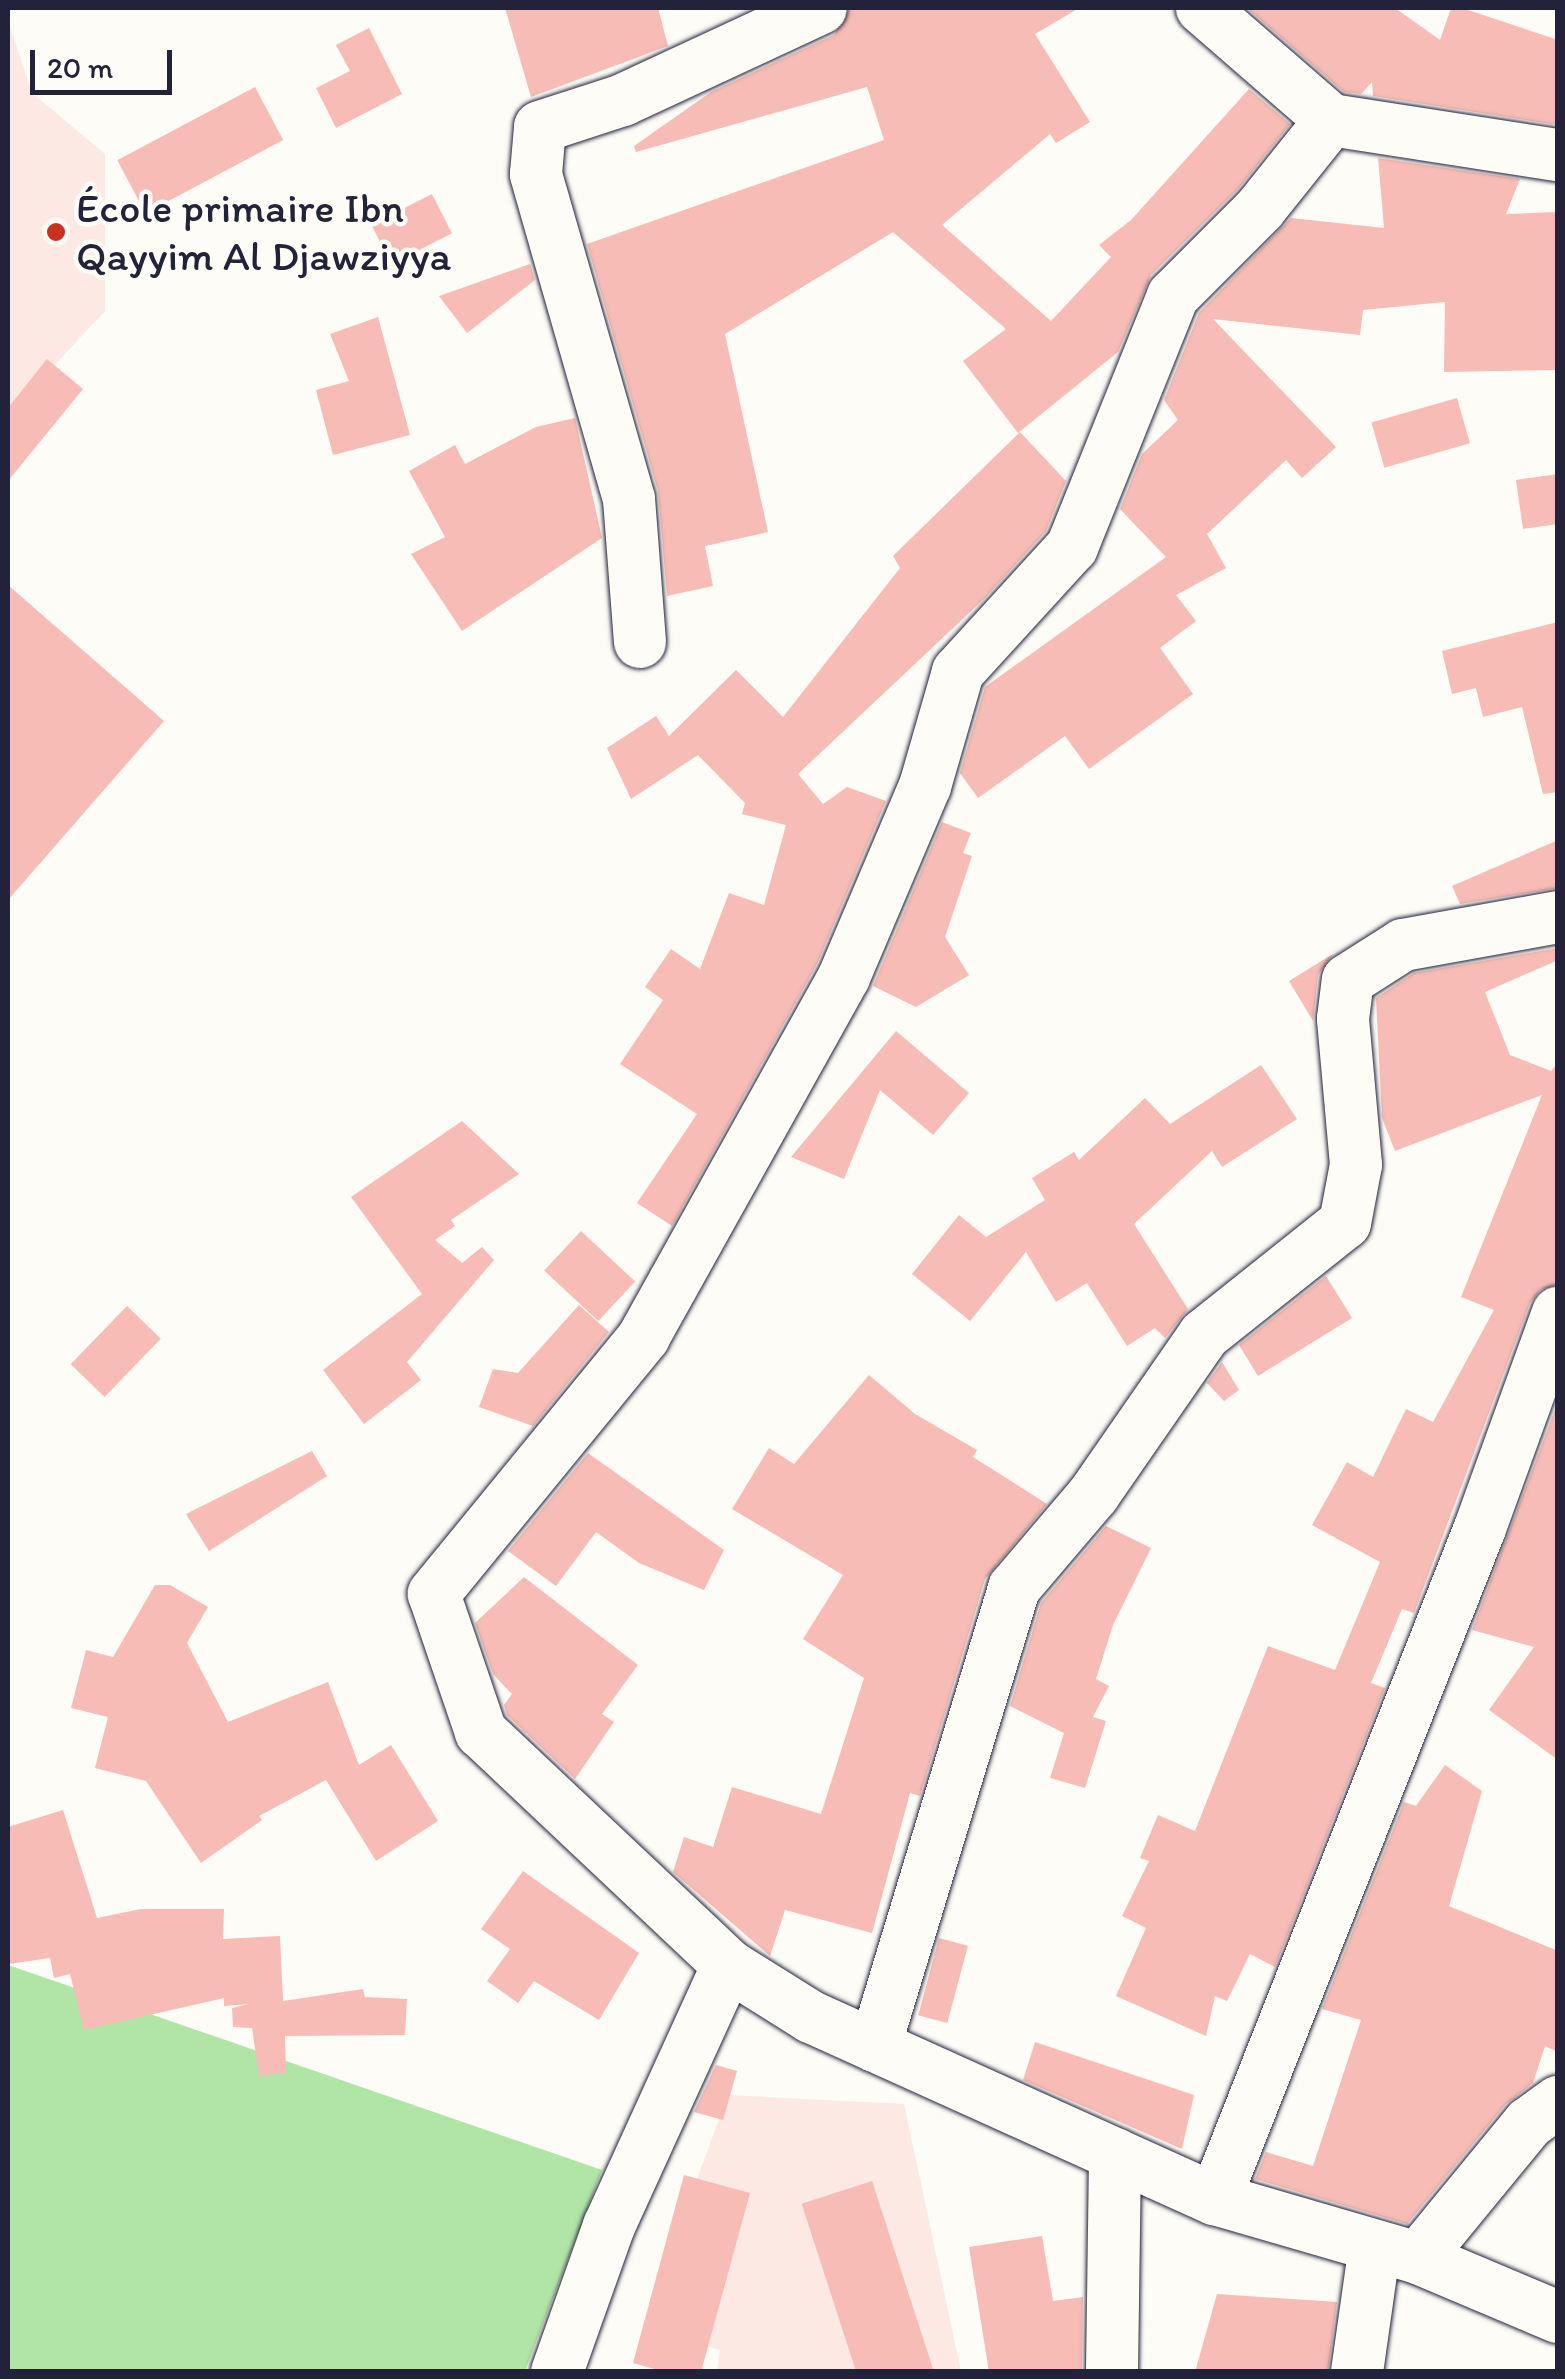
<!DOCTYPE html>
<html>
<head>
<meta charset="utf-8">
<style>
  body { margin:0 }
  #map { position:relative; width:1565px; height:2379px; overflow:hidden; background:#fdfcf7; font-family:Itim,sans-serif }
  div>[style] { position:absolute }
  .built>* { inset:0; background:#fce9e4 }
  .green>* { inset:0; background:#b1e5a6 }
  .building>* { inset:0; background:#f8bcb6; transform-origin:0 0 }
  .roads { filter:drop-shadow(0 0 2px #22223b) drop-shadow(0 0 2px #22223b) }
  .minor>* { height:52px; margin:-26px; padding:0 26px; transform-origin:26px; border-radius:26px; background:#fdfcf7 }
  .dots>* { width:28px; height:28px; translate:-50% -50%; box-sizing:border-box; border:5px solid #fdfcf7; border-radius:50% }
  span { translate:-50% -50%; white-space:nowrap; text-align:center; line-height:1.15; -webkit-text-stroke:9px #fdfcf7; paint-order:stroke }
  .poi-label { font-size:42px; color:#22223b }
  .left { translate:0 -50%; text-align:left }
  .frame { position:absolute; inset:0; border:10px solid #22223b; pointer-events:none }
  .scale { position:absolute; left:30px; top:50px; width:142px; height:45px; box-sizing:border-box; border:5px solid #22223b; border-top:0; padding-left:12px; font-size:30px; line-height:35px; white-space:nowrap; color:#22223b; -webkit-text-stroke:8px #fdfcf7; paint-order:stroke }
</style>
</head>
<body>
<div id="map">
  <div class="built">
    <i style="clip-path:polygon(8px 20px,32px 93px,105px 154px,105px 311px,8px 415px)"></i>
    <i style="clip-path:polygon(728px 2095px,904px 2104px,961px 2371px,726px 2371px,717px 2370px,720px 2350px,643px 2325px)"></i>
  </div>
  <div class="green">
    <i style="clip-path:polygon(8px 1965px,602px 2170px,525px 2371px,8px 2372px)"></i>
  </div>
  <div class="building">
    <i style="clip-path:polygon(505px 8px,658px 8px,668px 46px,531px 97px)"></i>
    <i style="clip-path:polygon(850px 8px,1079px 8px,1035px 34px,1090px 122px,1056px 143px,1050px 134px,942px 225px,1051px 321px,1111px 257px,1099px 245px,1131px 220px,1249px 89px,1290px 124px,1238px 189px,1151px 275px,1118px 352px,1018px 433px,963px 361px,1006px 329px,893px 232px,725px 334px,768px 532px,705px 546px,713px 586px,667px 596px,658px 491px,587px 244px,884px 140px,867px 87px,636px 152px,634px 146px,711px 92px,834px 35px)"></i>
    <i style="clip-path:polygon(1247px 8px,1395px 8px,1440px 40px,1451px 8px,1462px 8px,1558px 40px,1558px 125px,1373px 96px,1372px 82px,1361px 94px,1344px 92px)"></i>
    <i style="clip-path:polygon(369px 28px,402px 94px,336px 128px,316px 88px,350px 71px,336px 45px)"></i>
    <i style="left:255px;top:87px;width:60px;height:156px;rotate:62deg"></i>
    <i style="clip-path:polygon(1378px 158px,1520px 179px,1506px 214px,1558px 212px,1558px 370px,1444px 372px,1445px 302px,1363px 310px,1360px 335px,1213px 319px,1336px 447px,1302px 478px,1286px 460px,1207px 534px,1226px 568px,1176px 595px,1196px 621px,1160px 648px,1193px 694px,1089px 769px,1065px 736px,978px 798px,960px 773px,985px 687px,1166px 557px,1120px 509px,1142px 454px,1178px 420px,1164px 400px,1199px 313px,1291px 218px,1384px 228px)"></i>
    <i style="left:432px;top:194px;width:44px;height:68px;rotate:63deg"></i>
    <i style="clip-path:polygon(530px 264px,535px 280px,467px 333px,439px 296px)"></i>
    <i style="clip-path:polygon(378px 317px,410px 435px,333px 455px,316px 390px,349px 381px,330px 334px)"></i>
    <i style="clip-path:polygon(47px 359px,83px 389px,8px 481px,8px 408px)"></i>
    <i style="left:1457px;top:398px;width:47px;height:89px;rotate:74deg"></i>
    <i style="clip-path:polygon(575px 418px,602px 538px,462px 631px,411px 554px,445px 537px,409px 471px,455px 445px,465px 464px,536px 427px)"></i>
    <i style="clip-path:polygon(1020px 432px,1066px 481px,1046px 531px,985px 598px,798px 774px,823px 804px,847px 787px,886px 801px,817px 964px,672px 1226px,637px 1203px,697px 1114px,620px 1064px,663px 1000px,645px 987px,671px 949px,700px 969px,729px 893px,764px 905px,786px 825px,742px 814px,745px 803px,698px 755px,631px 799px,607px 748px,656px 716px,669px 736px,736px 670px,783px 717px,900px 568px,893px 556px)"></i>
    <i style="clip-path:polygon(1558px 474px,1558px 524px,1523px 529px,1516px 480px)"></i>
    <i style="clip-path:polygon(8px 585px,164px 721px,8px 900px)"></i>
    <i style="clip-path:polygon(1558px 622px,1558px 792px,1543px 794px,1522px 707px,1483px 717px,1476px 688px,1452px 694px,1442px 651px)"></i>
    <i style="clip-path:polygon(942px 822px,971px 833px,963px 853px,972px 856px,945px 937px,969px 975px,916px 1007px,873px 986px)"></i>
    <i style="clip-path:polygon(1558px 840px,1558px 888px,1460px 904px,1452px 886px)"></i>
    <i style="clip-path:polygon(1558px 948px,1558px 960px,1485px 992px,1510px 1055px,1551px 1071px,1558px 1063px,1558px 1284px,1540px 1290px,1530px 1303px,1414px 1613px,1402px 1609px,1371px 1683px,1385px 1688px,1275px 1967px,1250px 1954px,1227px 2001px,1215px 1996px,1206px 2036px,1116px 1996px,1146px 1928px,1122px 1916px,1149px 1861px,1140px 1858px,1158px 1815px,1195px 1831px,1268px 1646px,1335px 1670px,1380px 1562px,1312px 1525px,1347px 1462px,1373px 1477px,1406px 1409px,1433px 1422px,1494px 1310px,1461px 1297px,1542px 1095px,1395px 1151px,1382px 1118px,1376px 998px,1414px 973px)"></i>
    <i style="clip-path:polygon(1333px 954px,1318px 975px,1313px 1021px,1289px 981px)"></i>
    <i style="clip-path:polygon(896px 1031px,969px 1093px,933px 1135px,880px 1090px,844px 1179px,791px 1157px)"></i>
    <i style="clip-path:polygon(1261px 1065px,1297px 1119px,1222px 1167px,1212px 1151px,1134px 1224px,1188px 1309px,1165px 1338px,1155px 1328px,1127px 1346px,1087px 1283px,1056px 1302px,1026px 1252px,970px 1321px,912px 1274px,959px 1215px,986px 1237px,1045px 1200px,1032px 1178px,1074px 1152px,1079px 1160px,1145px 1098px,1170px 1124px)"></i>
    <i style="clip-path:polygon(462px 1121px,519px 1174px,451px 1220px,455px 1226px,435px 1240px,462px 1263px,482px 1247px,494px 1260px,407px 1362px,421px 1380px,364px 1424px,323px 1370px,422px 1294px,351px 1197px)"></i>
    <i style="left:581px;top:1231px;width:74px;height:54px;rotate:43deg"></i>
    <i style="clip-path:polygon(1326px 1276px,1352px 1318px,1258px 1376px,1239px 1345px)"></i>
    <i style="clip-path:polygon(579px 1305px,609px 1332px,533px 1426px,479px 1407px,493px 1369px,518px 1373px)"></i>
    <i style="left:127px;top:1306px;width:47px;height:81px;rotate:44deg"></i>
    <i style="clip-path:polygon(1222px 1362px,1239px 1390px,1224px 1401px,1207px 1383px)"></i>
    <i style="clip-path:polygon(869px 1375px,915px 1414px,977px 1450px,973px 1457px,1047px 1504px,985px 1579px,920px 1796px,910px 1793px,872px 1933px,785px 1910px,770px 1956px,673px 1872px,684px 1837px,713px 1847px,732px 1787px,821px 1814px,864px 1678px,803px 1639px,843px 1575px,732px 1509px,769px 1448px,794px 1464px)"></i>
    <i style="clip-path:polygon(1558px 1402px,1558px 1760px,1489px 1710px,1534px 1647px,1472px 1630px)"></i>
    <i style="clip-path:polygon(312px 1451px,327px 1476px,209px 1551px,186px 1514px)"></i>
    <i style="clip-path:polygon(588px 1453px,724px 1550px,704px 1590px,639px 1563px,596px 1532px,556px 1586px,508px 1551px)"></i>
    <i style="clip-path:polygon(1106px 1526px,1151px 1548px,1113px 1625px,1096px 1679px,1109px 1686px,1093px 1717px,1106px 1721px,1085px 1788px,1050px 1778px,1064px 1733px,1010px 1706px,1041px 1603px)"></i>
    <i style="clip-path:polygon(524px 1577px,638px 1665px,602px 1714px,614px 1722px,575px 1779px,507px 1715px,504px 1705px,512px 1694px,493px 1674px,475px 1623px)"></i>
    <i style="clip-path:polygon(155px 1585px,170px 1585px,208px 1607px,187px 1643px,228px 1722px,328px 1682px,359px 1765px,391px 1745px,438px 1821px,376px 1861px,326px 1780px,259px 1816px,262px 1820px,201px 1863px,146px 1781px,95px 1768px,108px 1717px,71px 1708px,86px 1650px,113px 1657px)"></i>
    <i style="clip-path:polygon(1445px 1765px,1482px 1791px,1449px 1906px,1558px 1951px,1558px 2052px,1545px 2046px,1533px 2083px,1506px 2104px,1407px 2224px,1255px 2179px,1266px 2152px,1313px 2166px,1361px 2020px,1322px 2009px,1404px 1802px,1416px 1806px)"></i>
    <i style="clip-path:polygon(63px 1810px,97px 1918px,141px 1909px,224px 1909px,223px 1939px,280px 1936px,283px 2001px,363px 1989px,365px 1997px,407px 1999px,405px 2035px,285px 2036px,286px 2073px,259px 2076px,252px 2028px,233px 2027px,232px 2008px,249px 2004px,224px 2006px,224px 1998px,84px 2030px,70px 1974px,54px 1978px,50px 1958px,8px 1964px,8px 1827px)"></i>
    <i style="clip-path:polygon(523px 1871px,639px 1953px,599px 2020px,534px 1981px,518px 2003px,487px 1981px,510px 1949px,481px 1929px)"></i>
    <i style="left:939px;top:1938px;width:30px;height:80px;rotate:15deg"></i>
    <i style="clip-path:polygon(1035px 2042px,1194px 2095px,1182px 2149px,1023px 2080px)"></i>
    <i style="clip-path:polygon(716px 2065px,737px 2071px,723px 2120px,694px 2112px)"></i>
    <i style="clip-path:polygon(684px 2175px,750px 2193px,701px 2372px,665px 2372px,633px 2363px)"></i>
    <i style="left:872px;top:2181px;width:201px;height:74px;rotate:72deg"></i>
    <i style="clip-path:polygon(1042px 2236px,1053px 2301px,1083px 2297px,1082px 2372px,989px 2372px,969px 2247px)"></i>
    <i style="clip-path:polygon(1217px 2294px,1337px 2302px,1328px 2372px,1195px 2372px)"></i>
  </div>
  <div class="roads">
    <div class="minor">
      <i style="left:1202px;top:8px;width:171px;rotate:41deg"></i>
      <i style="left:1331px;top:120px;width:230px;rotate:8.8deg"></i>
      <i style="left:1331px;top:120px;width:114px;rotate:128.6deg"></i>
      <i style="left:1260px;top:209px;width:123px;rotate:135deg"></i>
      <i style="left:1173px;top:296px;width:271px;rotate:111.9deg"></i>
      <i style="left:1072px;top:547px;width:169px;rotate:132.4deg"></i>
      <i style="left:958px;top:672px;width:119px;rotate:106.1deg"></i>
      <i style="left:925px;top:786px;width:207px;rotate:113deg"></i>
      <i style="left:844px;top:977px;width:412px;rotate:119.1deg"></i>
      <i style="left:644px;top:1337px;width:332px;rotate:129.3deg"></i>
      <i style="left:434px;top:1594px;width:146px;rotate:71.2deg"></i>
      <i style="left:481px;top:1732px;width:340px;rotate:43.3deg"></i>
      <i style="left:728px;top:1965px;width:98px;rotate:32.1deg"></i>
      <i style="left:811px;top:2017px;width:443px;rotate:24.3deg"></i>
      <i style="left:1215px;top:2199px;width:211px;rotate:16.2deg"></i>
      <i style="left:1418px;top:2258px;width:152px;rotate:22.9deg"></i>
      <i style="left:640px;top:642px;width:143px;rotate:-94.4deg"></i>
      <i style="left:629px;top:499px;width:338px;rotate:-106deg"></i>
      <i style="left:536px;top:174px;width:47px;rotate:-85.1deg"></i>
      <i style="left:540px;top:127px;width:87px;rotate:-18deg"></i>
      <i style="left:623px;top:100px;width:218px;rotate:-24.9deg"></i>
      <i style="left:875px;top:2046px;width:479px;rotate:-73.1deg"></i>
      <i style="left:1014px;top:1588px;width:123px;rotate:-49.6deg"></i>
      <i style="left:1094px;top:1494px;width:193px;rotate:-55.3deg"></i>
      <i style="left:1204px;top:1335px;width:180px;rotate:-38.5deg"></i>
      <i style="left:1345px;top:1223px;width:59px;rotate:-79.3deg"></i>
      <i style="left:1356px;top:1165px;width:147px;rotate:-95.1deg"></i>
      <i style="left:1343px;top:1019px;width:39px;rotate:-83deg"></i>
      <i style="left:1348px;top:980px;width:65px;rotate:-32.5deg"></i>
      <i style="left:1403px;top:945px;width:158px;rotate:-10.2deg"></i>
      <i style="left:1215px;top:2199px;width:721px;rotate:-68.45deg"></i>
      <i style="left:1480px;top:1528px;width:229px;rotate:-70.1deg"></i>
      <i style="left:1418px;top:2258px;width:175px;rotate:-50.6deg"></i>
      <i style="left:1529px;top:2123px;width:36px;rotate:-36deg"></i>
      <i style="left:557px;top:2372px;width:155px;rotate:-70.4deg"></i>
      <i style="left:609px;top:2226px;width:287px;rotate:-65.5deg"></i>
      <i style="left:1112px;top:2372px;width:218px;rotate:-89.2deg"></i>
      <i style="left:1357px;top:2372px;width:127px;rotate:-81.9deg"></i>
    </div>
  </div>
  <div class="dots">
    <i style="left:56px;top:232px;background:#c8321e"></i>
  </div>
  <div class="poi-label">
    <span class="left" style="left:76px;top:232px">École primaire Ibn<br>Qayyim Al Djawziyya</span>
  </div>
  <div class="frame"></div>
  <div class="scale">20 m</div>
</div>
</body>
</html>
